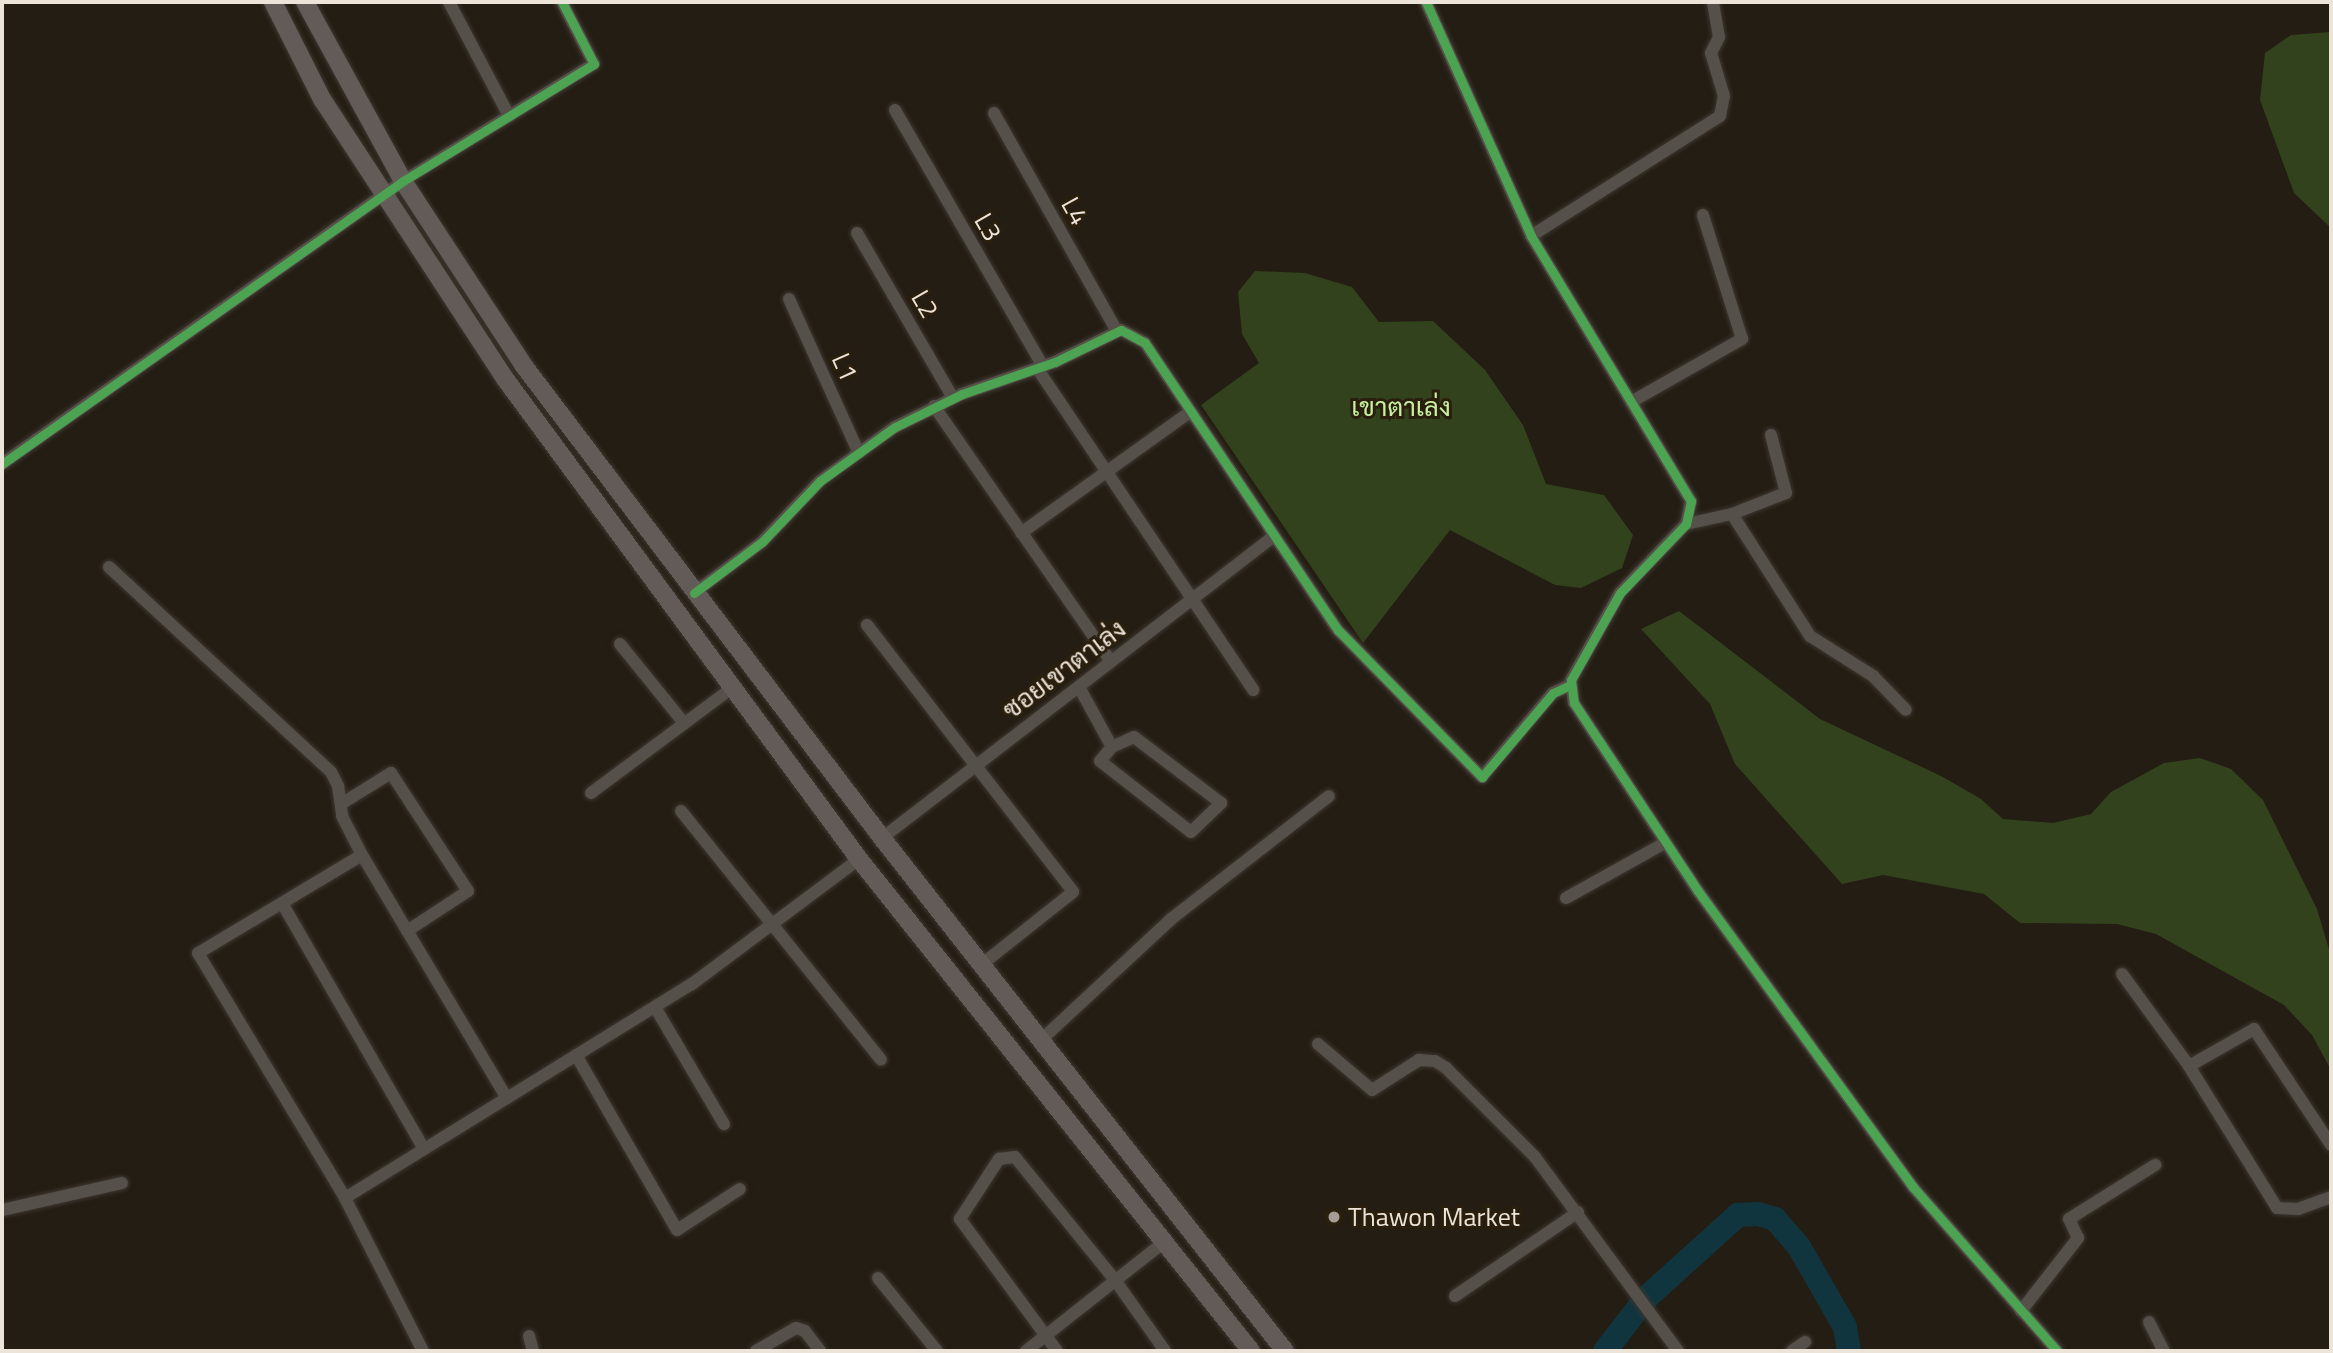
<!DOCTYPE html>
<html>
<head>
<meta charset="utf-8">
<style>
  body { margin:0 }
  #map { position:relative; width:2333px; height:1353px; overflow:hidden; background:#241d13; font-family:"Titillium Web",Sarabun,sans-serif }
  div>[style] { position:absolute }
  .green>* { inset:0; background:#32421c }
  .river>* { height:24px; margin:-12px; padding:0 12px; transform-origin:12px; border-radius:12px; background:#11353f }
  .roads { filter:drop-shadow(0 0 2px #3d3731) drop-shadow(0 0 2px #3d3731) }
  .street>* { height:12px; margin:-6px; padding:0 6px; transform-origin:6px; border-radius:6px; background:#555049 }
  .secondary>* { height:18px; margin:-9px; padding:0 9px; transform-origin:9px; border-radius:9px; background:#635b58 }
  .cycleway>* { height:9px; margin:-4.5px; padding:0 4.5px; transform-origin:4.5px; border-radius:4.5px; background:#4ca352 }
  .dots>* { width:19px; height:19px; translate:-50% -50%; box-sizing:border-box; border:4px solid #2a1e0d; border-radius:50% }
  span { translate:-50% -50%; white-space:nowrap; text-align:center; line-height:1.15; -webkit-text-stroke:6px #2a1e0d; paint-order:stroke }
  .street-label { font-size:26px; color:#ece3d9 }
  .park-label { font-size:26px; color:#c6ef9f }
  .poi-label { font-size:26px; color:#ece3d9 }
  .left { translate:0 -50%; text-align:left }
  .frame { position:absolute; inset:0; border:4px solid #ece3d9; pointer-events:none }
</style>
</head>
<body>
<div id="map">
  <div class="green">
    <i style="clip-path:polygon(2331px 32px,2331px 228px,2294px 193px,2260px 100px,2265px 53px,2291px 35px)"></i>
    <i style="clip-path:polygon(1255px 271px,1305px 273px,1352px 287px,1379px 322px,1433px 321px,1485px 370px,1523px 425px,1546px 484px,1604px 495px,1633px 535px,1622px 568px,1581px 588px,1555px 585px,1450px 530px,1363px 643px,1201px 405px,1259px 363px,1242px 334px,1238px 292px)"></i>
    <i style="clip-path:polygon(1679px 611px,1820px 719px,1941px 776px,1981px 799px,2003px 819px,2053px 823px,2091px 814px,2111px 792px,2164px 763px,2200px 758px,2231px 769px,2263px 800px,2317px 909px,2331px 956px,2331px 1070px,2312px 1035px,2284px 1005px,2156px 934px,2117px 924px,2020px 923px,1984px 894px,1883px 875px,1842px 884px,1735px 764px,1710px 704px,1641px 629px)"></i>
  </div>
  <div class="river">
    <i style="left:1605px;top:1351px;width:67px;rotate:-52.3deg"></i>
    <i style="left:1646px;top:1298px;width:124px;rotate:-42.1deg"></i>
    <i style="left:1738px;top:1215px;width:20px;rotate:-3deg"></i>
    <i style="left:1758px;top:1214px;width:18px;rotate:16deg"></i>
    <i style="left:1775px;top:1219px;width:35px;rotate:49deg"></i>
    <i style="left:1798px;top:1245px;width:95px;rotate:60.2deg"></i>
    <i style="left:1845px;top:1327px;width:24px;rotate:81deg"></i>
  </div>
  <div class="roads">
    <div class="street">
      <i style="left:449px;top:2px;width:129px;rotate:62.2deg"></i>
      <i style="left:1426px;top:2px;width:256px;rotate:65.8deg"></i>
      <i style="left:1531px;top:236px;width:310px;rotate:58.9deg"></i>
      <i style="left:1691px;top:501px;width:24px;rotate:102deg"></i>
      <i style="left:1686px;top:524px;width:95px;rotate:133.7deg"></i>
      <i style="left:1620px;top:593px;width:100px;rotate:119.4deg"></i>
      <i style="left:1571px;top:680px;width:23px;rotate:83deg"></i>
      <i style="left:1574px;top:703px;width:225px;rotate:56.6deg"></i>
      <i style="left:1698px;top:891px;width:366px;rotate:54deg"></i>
      <i style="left:1913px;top:1187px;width:218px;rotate:48.7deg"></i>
      <i style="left:895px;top:110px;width:296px;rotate:60deg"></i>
      <i style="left:994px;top:113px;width:250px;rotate:60.6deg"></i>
      <i style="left:857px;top:233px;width:191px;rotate:59.8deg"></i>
      <i style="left:1531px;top:236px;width:224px;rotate:-32.4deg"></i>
      <i style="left:1720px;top:116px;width:20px;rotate:-79deg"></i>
      <i style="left:1724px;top:96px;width:45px;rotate:-106.8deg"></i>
      <i style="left:1711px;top:53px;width:18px;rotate:-63deg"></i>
      <i style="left:1719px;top:37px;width:36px;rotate:-100deg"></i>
      <i style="left:789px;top:299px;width:169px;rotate:65.6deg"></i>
      <i style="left:1037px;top:368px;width:388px;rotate:56.1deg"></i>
      <i style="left:1631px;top:402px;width:128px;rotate:-29.6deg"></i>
      <i style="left:1742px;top:339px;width:130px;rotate:-107.5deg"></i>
      <i style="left:934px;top:406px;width:311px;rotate:55.3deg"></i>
      <i style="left:2px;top:464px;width:491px;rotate:-35.2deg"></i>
      <i style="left:403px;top:181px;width:224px;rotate:-31.5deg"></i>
      <i style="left:594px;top:64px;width:70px;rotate:-117.3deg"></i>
      <i style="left:1732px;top:514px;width:58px;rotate:-21.3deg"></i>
      <i style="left:1786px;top:493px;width:60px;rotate:-104.5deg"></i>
      <i style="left:1686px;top:524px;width:47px;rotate:-12.3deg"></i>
      <i style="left:1732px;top:514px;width:145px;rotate:57.4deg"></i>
      <i style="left:1810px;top:636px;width:75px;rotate:32.4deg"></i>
      <i style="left:1873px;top:676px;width:47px;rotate:45.9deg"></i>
      <i style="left:1021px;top:533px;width:208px;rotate:-35.6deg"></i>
      <i style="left:109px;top:567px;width:302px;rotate:42.7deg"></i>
      <i style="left:331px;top:772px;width:16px;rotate:63deg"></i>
      <i style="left:338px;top:786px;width:30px;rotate:82deg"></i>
      <i style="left:342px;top:816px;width:44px;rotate:62.9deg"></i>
      <i style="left:362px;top:855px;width:283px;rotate:59.2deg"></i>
      <i style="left:694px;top:593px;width:85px;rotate:-36.9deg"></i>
      <i style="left:762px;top:542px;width:84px;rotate:-46.4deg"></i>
      <i style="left:820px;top:481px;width:92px;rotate:-35.8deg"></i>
      <i style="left:895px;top:427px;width:75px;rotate:-26.2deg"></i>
      <i style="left:962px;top:394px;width:98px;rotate:-19deg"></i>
      <i style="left:1055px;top:362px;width:73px;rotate:-25.9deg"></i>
      <i style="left:1121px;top:330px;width:27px;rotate:28deg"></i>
      <i style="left:1145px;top:343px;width:346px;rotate:56.1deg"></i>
      <i style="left:1338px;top:630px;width:206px;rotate:45.6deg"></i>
      <i style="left:1482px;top:777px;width:110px;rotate:-49.8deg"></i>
      <i style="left:1553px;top:693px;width:19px;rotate:-25deg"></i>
      <i style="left:867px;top:625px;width:337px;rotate:52.3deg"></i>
      <i style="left:1073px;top:892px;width:117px;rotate:141.6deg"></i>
      <i style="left:620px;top:644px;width:102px;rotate:51deg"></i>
      <i style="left:1079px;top:687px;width:68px;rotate:61.2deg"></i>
      <i style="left:1112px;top:747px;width:18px;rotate:131deg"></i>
      <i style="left:1100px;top:761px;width:115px;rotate:38deg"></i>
      <i style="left:1191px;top:832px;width:42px;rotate:-44deg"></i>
      <i style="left:1221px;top:803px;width:109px;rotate:-142.8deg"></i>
      <i style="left:1134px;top:737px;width:24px;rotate:156deg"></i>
      <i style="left:591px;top:793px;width:177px;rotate:-36.7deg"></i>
      <i style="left:341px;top:804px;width:59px;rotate:-31.8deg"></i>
      <i style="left:391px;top:773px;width:141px;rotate:56.9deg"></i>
      <i style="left:468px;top:891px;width:73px;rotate:146.7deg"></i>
      <i style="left:681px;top:811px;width:319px;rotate:51.2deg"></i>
      <i style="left:882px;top:838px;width:493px;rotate:-37.6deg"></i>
      <i style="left:362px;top:855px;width:191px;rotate:149.1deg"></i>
      <i style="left:198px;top:953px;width:286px;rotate:59deg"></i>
      <i style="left:345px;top:1198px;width:172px;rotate:63deg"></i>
      <i style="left:1566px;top:898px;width:113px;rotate:-29.1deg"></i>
      <i style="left:282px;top:903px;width:284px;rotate:60deg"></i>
      <i style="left:2122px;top:974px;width:114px;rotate:53.9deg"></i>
      <i style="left:2189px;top:1066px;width:167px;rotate:58.2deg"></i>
      <i style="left:2277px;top:1208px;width:21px;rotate:3deg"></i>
      <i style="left:2298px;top:1209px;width:35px;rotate:-20deg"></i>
      <i style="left:655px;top:1007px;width:136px;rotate:59.5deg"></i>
      <i style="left:1041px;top:1040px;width:178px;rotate:-42.9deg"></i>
      <i style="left:1171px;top:919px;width:200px;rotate:-37.9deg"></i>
      <i style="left:1318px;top:1044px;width:71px;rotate:40.4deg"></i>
      <i style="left:1372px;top:1090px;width:56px;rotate:-32.6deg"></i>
      <i style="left:1419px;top:1060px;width:16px;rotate:4deg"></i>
      <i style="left:1435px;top:1061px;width:13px;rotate:32deg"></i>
      <i style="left:1446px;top:1068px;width:126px;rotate:45deg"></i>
      <i style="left:1535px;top:1157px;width:241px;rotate:53.6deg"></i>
      <i style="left:576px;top:1055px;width:202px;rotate:60deg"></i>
      <i style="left:677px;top:1230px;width:75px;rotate:-33.1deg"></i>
      <i style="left:2189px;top:1066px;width:75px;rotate:-29.6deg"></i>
      <i style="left:2254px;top:1029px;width:139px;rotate:56.4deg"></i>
      <i style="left:345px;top:1198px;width:408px;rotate:-31.7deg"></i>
      <i style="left:692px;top:984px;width:209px;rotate:-36.8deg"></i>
      <i style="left:2px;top:1210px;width:123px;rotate:-12.7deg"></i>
      <i style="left:878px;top:1278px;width:94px;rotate:51.1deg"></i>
      <i style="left:1455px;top:1296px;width:149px;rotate:-34.3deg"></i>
      <i style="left:2021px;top:1311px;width:93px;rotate:-52deg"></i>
      <i style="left:2078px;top:1238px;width:21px;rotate:-115deg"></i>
      <i style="left:2069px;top:1219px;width:102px;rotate:-32.1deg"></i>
      <i style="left:2149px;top:1322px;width:33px;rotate:63deg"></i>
      <i style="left:529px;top:1336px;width:16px;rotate:75deg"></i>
      <i style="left:756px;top:1351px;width:46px;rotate:-29.9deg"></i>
      <i style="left:796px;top:1328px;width:9px;rotate:18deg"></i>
      <i style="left:805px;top:1331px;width:25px;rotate:53deg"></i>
      <i style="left:1026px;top:1351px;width:176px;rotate:-38.3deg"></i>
      <i style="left:1057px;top:1351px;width:164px;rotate:-126.3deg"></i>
      <i style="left:960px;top:1219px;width:72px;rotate:-57deg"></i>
      <i style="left:999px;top:1159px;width:16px;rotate:-7deg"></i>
      <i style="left:1015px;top:1157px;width:159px;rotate:50.9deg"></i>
      <i style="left:1115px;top:1280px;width:87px;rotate:54.8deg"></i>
      <i style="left:1792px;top:1351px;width:16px;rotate:-35deg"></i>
    </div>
    <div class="secondary">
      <i style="left:273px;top:2px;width:109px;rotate:63.2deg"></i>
      <i style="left:322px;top:99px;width:336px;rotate:56.8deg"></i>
      <i style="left:506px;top:380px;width:595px;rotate:53.61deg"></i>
      <i style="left:859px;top:859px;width:629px;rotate:51.45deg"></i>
      <i style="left:305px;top:2px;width:204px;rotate:61.3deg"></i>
      <i style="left:403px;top:181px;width:221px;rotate:56.8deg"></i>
      <i style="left:524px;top:366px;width:592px;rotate:52.82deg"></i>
      <i style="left:882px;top:838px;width:652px;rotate:51.85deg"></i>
    </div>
  </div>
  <div class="cycleway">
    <i style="left:1426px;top:2px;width:256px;rotate:65.8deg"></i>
    <i style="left:1531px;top:236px;width:310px;rotate:58.9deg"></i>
    <i style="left:1691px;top:501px;width:24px;rotate:102deg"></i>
    <i style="left:1686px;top:524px;width:95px;rotate:133.7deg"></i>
    <i style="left:1620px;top:593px;width:100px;rotate:119.4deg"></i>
    <i style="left:1571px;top:680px;width:23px;rotate:83deg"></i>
    <i style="left:1574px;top:703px;width:225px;rotate:56.6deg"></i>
    <i style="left:1698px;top:891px;width:366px;rotate:54deg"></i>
    <i style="left:1913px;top:1187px;width:218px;rotate:48.7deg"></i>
    <i style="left:2px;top:464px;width:491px;rotate:-35.2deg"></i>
    <i style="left:403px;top:181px;width:224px;rotate:-31.5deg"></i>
    <i style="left:594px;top:64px;width:70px;rotate:-117.3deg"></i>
    <i style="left:694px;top:593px;width:85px;rotate:-36.9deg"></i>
    <i style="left:762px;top:542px;width:84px;rotate:-46.4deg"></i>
    <i style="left:820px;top:481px;width:92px;rotate:-35.8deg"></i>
    <i style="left:895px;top:427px;width:75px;rotate:-26.2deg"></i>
    <i style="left:962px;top:394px;width:98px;rotate:-19deg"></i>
    <i style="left:1055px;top:362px;width:73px;rotate:-25.9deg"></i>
    <i style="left:1121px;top:330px;width:27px;rotate:28deg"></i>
    <i style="left:1145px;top:343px;width:346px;rotate:56.1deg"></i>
    <i style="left:1338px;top:630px;width:206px;rotate:45.6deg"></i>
    <i style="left:1482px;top:777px;width:110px;rotate:-49.8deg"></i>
    <i style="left:1553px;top:693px;width:19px;rotate:-25deg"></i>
  </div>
  <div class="dots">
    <i style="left:1334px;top:1217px;background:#a69e94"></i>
  </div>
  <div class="street-label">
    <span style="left:1075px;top:211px;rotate:61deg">L4</span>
    <span style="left:988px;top:227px;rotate:60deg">L3</span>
    <span style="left:925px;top:304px;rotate:60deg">L2</span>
    <span style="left:845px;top:367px;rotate:66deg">L1</span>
    <span style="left:1064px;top:669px;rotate:-37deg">ซอยเขาตาเล่ง</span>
  </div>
  <div class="park-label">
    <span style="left:1401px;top:407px">เขาตาเล่ง</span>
  </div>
  <div class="poi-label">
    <span class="left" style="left:1348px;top:1217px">Thawon Market</span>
  </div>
  <div class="frame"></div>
</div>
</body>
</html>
